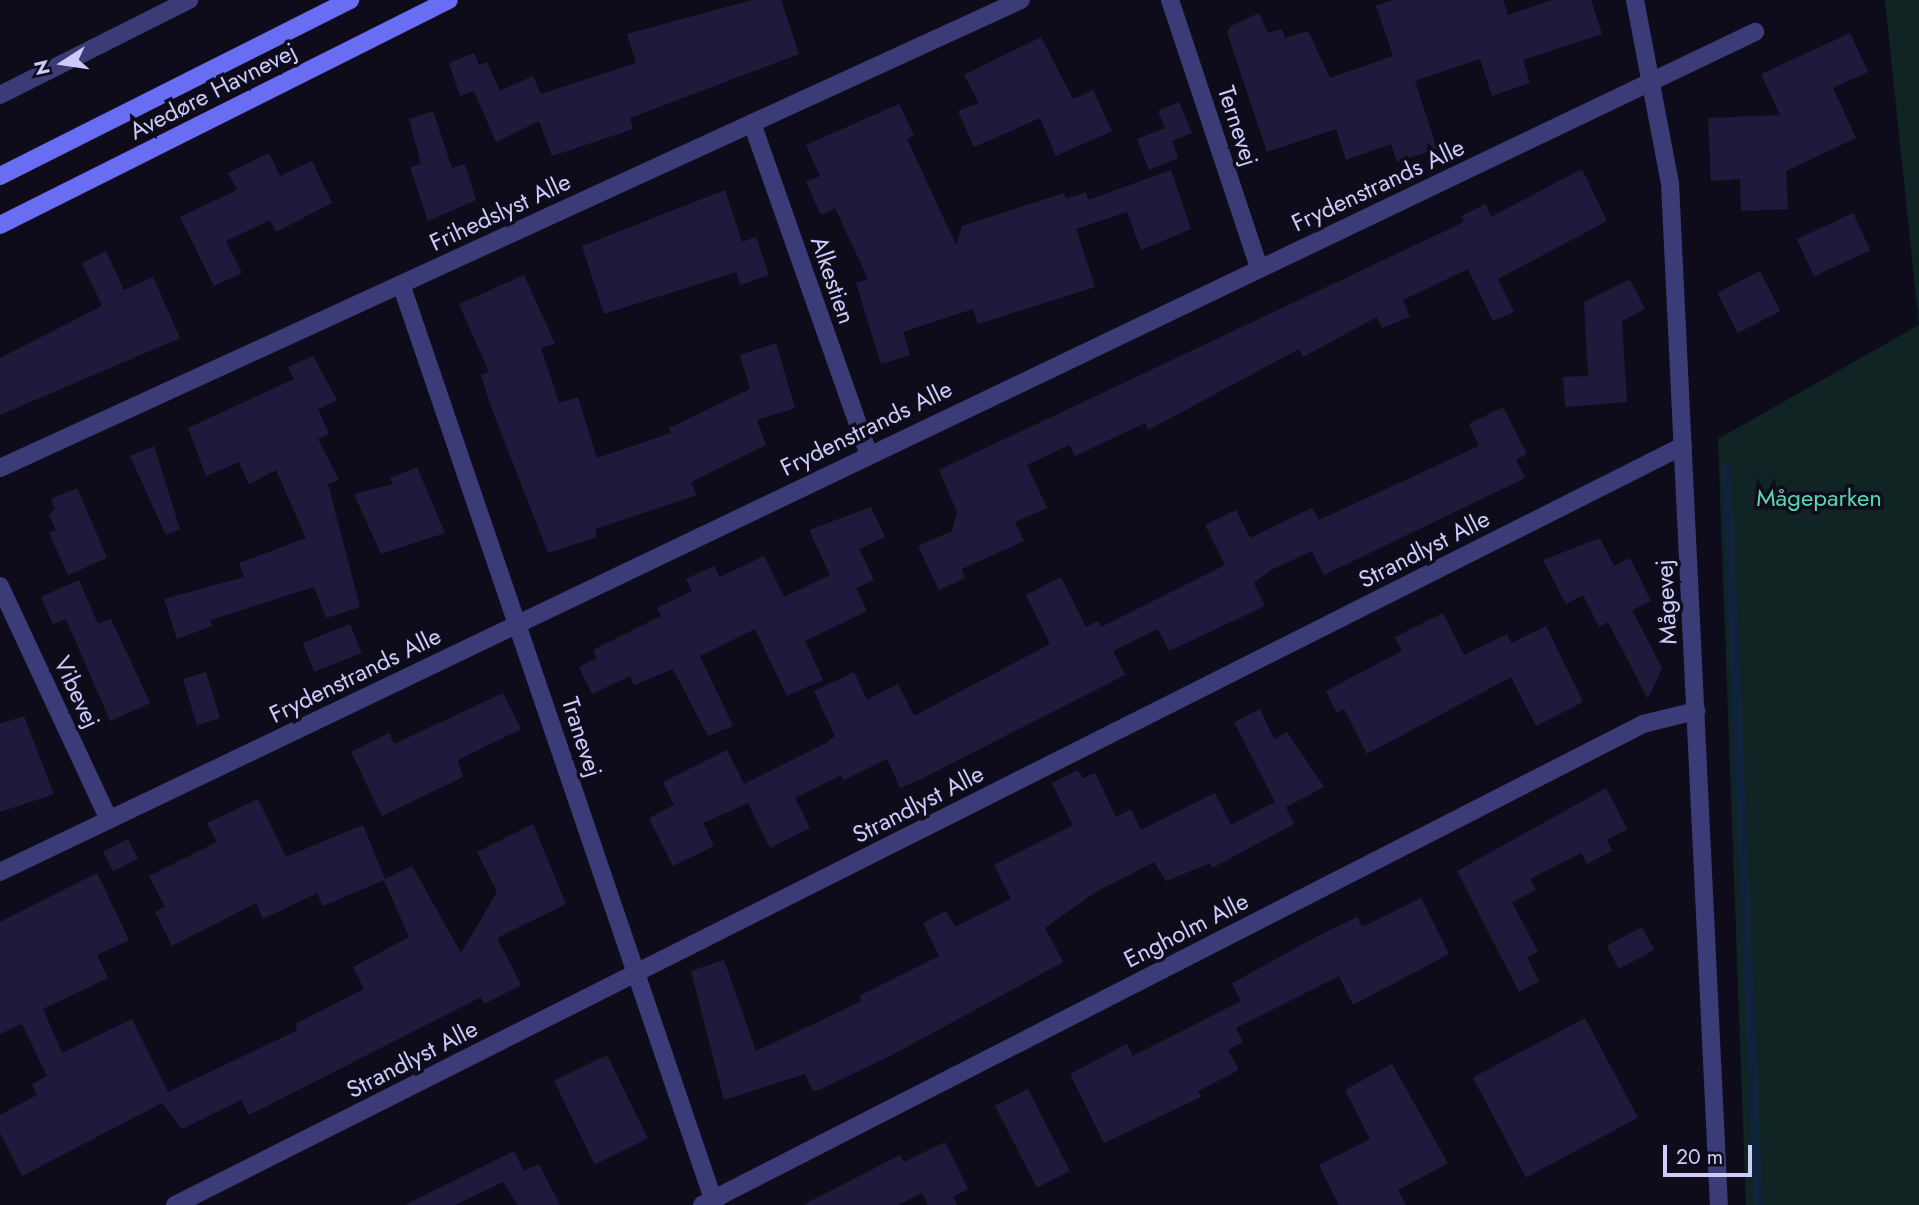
<!DOCTYPE html>
<html>
<head>
<meta charset="utf-8">
<style>
  body { margin:0 }
  #map { position:relative; width:1919px; height:1205px; overflow:hidden; background:#0e0c1b; font-family:Jost,sans-serif }
  div>[style] { position:absolute }
  .green>* { inset:0; background:#102523 }
  .stream>* { height:9px; margin:-4.5px; padding:0 4.5px; transform-origin:4.5px; border-radius:4.5px; background:#0f233d }
  .building>* { inset:0; background:#1f1a3b; transform-origin:0 0 }
  .street>* { height:18px; margin:-9px; padding:0 9px; transform-origin:9px; border-radius:9px; background:#3b3c77 }
  .secondary>* { height:18px; margin:-9px; padding:0 9px; transform-origin:9px; border-radius:9px; background:#696df4 }
  span { translate:-50% -50%; white-space:nowrap; text-align:center; line-height:1.15; -webkit-text-stroke:7px #0e0c1b; paint-order:stroke }
  .street-label { font-size:24px; color:#cdcbfb }
  .park-label { font-size:24px; color:#5dd4b0 }
  .north { position:absolute; left:28px; top:28px; width:70px; height:70px; -webkit-text-stroke:5px #0e0c1b; paint-order:stroke; rotate:258deg; font-size:19px; font-weight:700; line-height:28px; text-align:center; color:#cdcbfb }
  .north::after { content:''; display:block; margin:auto; width:24px; height:32px; background:#cdcbfb; clip-path:polygon(50% 0,100% 100%,50% 72%,0 100%) }
  .scale { position:absolute; left:1663px; top:1145px; width:89px; height:32px; box-sizing:border-box; border:4px solid #cdcbfb; border-top:0; padding-left:9px; font-size:21px; line-height:24px; white-space:nowrap; color:#cdcbfb; -webkit-text-stroke:5px #0e0c1b; paint-order:stroke }
</style>
</head>
<body>
<div id="map">
  <div class="green">
    <i style="clip-path:polygon(1885px 0,1919px 0,1919px 1205px,1746px 1205px,1718px 439px,1919px 325px)"></i>
  </div>
  <div class="stream">
    <i style="left:1726px;top:465px;width:741px;rotate:87.52deg"></i>
  </div>
  <div class="building">
    <i style="clip-path:polygon(752px 0,781px 0,799px 54px,630px 118px,633px 129px,552px 156px,539px 121px,496px 142px,474px 91px,460px 96px,449px 63px,474px 53px,479px 65px,487px 62px,500px 91px,533px 76px,541px 94px,636px 63px,627px 34px)"></i>
    <i style="clip-path:polygon(1393px 0,1503px 0,1508px 15px,1552px 0,1591px 0,1602px 34px,1523px 60px,1530px 83px,1492px 96px,1480px 59px,1415px 81px,1437px 149px,1397px 162px,1391px 144px,1346px 160px,1336px 129px,1267px 152px,1227px 32px,1231px 26px,1259px 13px,1268px 33px,1282px 29px,1285px 38px,1308px 31px,1330px 78px,1393px 56px,1376px 6px)"></i>
    <i style="clip-path:polygon(1850px 33px,1868px 72px,1833px 88px,1856px 138px,1786px 171px,1788px 209px,1741px 211px,1740px 179px,1711px 181px,1708px 118px,1780px 115px,1761px 74px)"></i>
    <i style="clip-path:polygon(1041px 37px,1073px 99px,1093px 90px,1112px 131px,1056px 156px,1040px 118px,974px 147px,958px 111px,979px 103px,964px 75px)"></i>
    <i style="clip-path:polygon(1179px 102px,1192px 133px,1172px 141px,1178px 158px,1149px 170px,1137px 139px,1165px 128px,1158px 111px)"></i>
    <i style="clip-path:polygon(899px 104px,914px 135px,907px 139px,956px 245px,962px 226px,1064px 193px,1066px 199px,1086px 192px,1088px 200px,1171px 170px,1191px 229px,1141px 250px,1127px 212px,1076px 229px,1095px 287px,978px 324px,973px 309px,903px 332px,910px 355px,881px 364px,856px 283px,868px 279px,835px 208px,821px 215px,806px 182px,820px 176px,806px 145px)"></i>
    <i style="clip-path:polygon(433px 111px,452px 168px,465px 164px,476px 200px,428px 221px,410px 167px,421px 164px,409px 119px)"></i>
    <i style="clip-path:polygon(269px 153px,280px 176px,312px 161px,332px 203px,276px 232px,270px 220px,226px 241px,242px 273px,214px 286px,180px 217px,237px 190px,228px 173px)"></i>
    <i style="clip-path:polygon(1582px 169px,1607px 221px,1498px 279px,1514px 312px,1493px 321px,1468px 269px,1403px 300px,1410px 317px,1382px 328px,1377px 317px,1303px 357px,1299px 349px,1148px 430px,1145px 423px,1075px 456px,1069px 445px,1027px 465px,1047px 508px,1015px 522px,1024px 541px,962px 569px,965px 578px,939px 590px,918px 546px,952px 531px,957px 512px,939px 470px,1464px 222px,1461px 216px,1486px 204px,1491px 217px)"></i>
    <i style="clip-path:polygon(725px 190px,742px 242px,756px 237px,769px 275px,740px 285px,736px 272px,604px 314px,582px 246px)"></i>
    <i style="left:1853px;top:213px;width:41px;height:62px;rotate:65deg"></i>
    <i style="clip-path:polygon(106px 251px,124px 290px,153px 277px,180px 338px,0 415px,0 358px,102px 306px,82px 263px)"></i>
    <i style="left:1760px;top:271px;width:45px;height:48px;rotate:63deg"></i>
    <i style="clip-path:polygon(524px 275px,555px 344px,541px 348px,559px 403px,578px 397px,597px 458px,671px 433px,669px 428px,750px 389px,740px 355px,776px 343px,795px 408px,757px 420px,766px 445px,691px 482px,697px 495px,595px 529px,597px 537px,548px 553px,490px 404px,481px 375px,489px 372px,459px 304px)"></i>
    <i style="clip-path:polygon(1630px 279px,1645px 309px,1622px 321px,1627px 402px,1565px 407px,1563px 377px,1588px 376px,1584px 302px)"></i>
    <i style="clip-path:polygon(313px 356px,337px 400px,318px 409px,329px 434px,318px 439px,339px 480px,328px 484px,360px 607px,326px 618px,314px 587px,210px 620px,212px 626px,177px 639px,164px 599px,244px 577px,239px 563px,306px 538px,276px 470px,249px 484px,239px 462px,206px 476px,188px 428px,294px 379px,288px 367px)"></i>
    <i style="clip-path:polygon(1503px 407px,1527px 454px,1516px 460px,1525px 478px,1324px 575px,1312px 551px,1271px 570px,1254px 583px,1265px 606px,1169px 651px,1158px 629px,1113px 651px,1125px 675px,919px 780px,900px 788px,887px 759px,844px 780px,841px 775px,795px 798px,810px 828px,770px 848px,748px 803px,703px 823px,714px 846px,673px 866px,649px 818px,674px 805px,663px 782px,727px 750px,744px 784px,826px 743px,835px 736px,814px 691px,854px 672px,867px 700px,898px 684px,914px 716px,1050px 644px,1026px 595px,1061px 577px,1086px 627px,1098px 621px,1101px 627px,1225px 565px,1205px 525px,1236px 510px,1250px 538px,1312px 508px,1319px 520px,1479px 446px,1469px 424px)"></i>
    <i style="clip-path:polygon(154px 446px,180px 529px,166px 535px,130px 456px)"></i>
    <i style="clip-path:polygon(417px 467px,445px 533px,381px 554px,354px 494px,393px 484px,390px 478px)"></i>
    <i style="clip-path:polygon(77px 488px,107px 558px,68px 575px,49px 533px,56px 530px,49px 515px,55px 509px,51px 499px)"></i>
    <i style="clip-path:polygon(871px 507px,885px 537px,859px 549px,874px 580px,856px 588px,867px 611px,805px 641px,823px 680px,787px 696px,755px 629px,700px 656px,733px 726px,708px 736px,673px 669px,634px 685px,630px 676px,592px 694px,579px 667px,597px 658px,593px 650px,661px 616px,657px 608px,692px 591px,686px 579px,714px 566px,720px 577px,764px 556px,784px 597px,830px 575px,809px 530px)"></i>
    <i style="clip-path:polygon(1600px 538px,1614px 566px,1630px 558px,1651px 601px,1632px 610px,1662px 668px,1648px 699px,1608px 622px,1599px 627px,1583px 595px,1566px 604px,1543px 560px)"></i>
    <i style="clip-path:polygon(79px 580px,98px 624px,111px 619px,150px 703px,110px 721px,66px 619px,53px 624px,41px 597px)"></i>
    <i style="clip-path:polygon(1443px 613px,1464px 655px,1507px 634px,1511px 643px,1546px 626px,1583px 702px,1536px 726px,1511px 677px,1367px 754px,1344px 709px,1337px 713px,1326px 691px,1402px 651px,1395px 637px)"></i>
    <i style="left:350px;top:624px;width:31px;height:51px;rotate:68deg"></i>
    <i style="left:206px;top:672px;width:48px;height:24px;rotate:73deg"></i>
    <i style="clip-path:polygon(503px 693px,521px 729px,458px 760px,463px 777px,382px 816px,351px 752px,389px 733px,394px 744px)"></i>
    <i style="clip-path:polygon(1260px 709px,1274px 739px,1287px 732px,1324px 787px,1286px 807px,1294px 824px,1212px 868px,1210px 863px,1166px 881px,1154px 862px,1094px 893px,1045px 928px,1063px 962px,890px 1056px,819px 1090px,813px 1091px,805px 1074px,724px 1100px,691px 971px,724px 960px,756px 1051px,862px 1001px,859px 996px,939px 956px,923px 923px,946px 911px,955px 927px,1011px 899px,994px 865px,1073px 825px,1052px 783px,1078px 770px,1083px 778px,1095px 773px,1116px 817px,1131px 809px,1141px 830px,1215px 793px,1231px 825px,1275px 802px,1234px 722px)"></i>
    <i style="clip-path:polygon(24px 716px,54px 794px,0 812px,0 724px)"></i>
    <i style="clip-path:polygon(1606px 788px,1627px 829px,1607px 840px,1612px 851px,1587px 864px,1581px 853px,1530px 879px,1536px 890px,1512px 902px,1538px 952px,1527px 957px,1539px 981px,1519px 992px,1457px 871px)"></i>
    <i style="clip-path:polygon(258px 799px,286px 857px,363px 825px,385px 879px,412px 866px,461px 953px,497px 892px,477px 852px,533px 824px,566px 904px,497px 938px,521px 985px,484px 1004px,481px 997px,249px 1115px,241px 1100px,182px 1129px,162px 1103px,22px 1176px,0 1133px,0 1115px,37px 1095px,32px 1084px,47px 1076px,22px 1024px,0 1034px,0 922px,97px 873px,129px 940px,97px 955px,108px 978px,43px 1009px,62px 1053px,132px 1019px,168px 1092px,298px 1030px,295px 1024px,364px 989px,353px 967px,409px 937px,384px 880px,323px 906px,317px 893px,263px 919px,256px 903px,172px 946px,155px 912px,165px 907px,149px 876px,217px 842px,207px 823px)"></i>
    <i style="left:128px;top:839px;width:22px;height:28px;rotate:63deg"></i>
    <i style="clip-path:polygon(1421px 898px,1449px 954px,1353px 1005px,1339px 976px,1236px 1028px,1243px 1042px,1228px 1050px,1239px 1070px,1198px 1091px,1201px 1097px,1104px 1143px,1070px 1074px,1127px 1044px,1133px 1056px,1241px 1001px,1232px 983px,1318px 936px,1357px 917px,1362px 927px)"></i>
    <i style="left:1642px;top:927px;width:26px;height:40px;rotate:62deg"></i>
    <i style="left:1585px;top:1018px;width:113px;height:127px;rotate:62deg"></i>
    <i style="left:607px;top:1055px;width:93px;height:59px;rotate:64deg"></i>
    <i style="clip-path:polygon(1392px 1064px,1448px 1163px,1398px 1190px,1406px 1205px,1339px 1205px,1319px 1165px,1370px 1139px,1345px 1090px)"></i>
    <i style="left:1028px;top:1089px;width:92px;height:37px;rotate:63deg"></i>
    <i style="clip-path:polygon(945px 1142px,968px 1189px,953px 1197px,957px 1205px,928px 1205px,922px 1193px,898px 1205px,803px 1205px,900px 1155px,904px 1162px)"></i>
    <i style="clip-path:polygon(514px 1151px,524px 1171px,539px 1164px,560px 1205px,518px 1205px,503px 1182px,455px 1205px,405px 1205px)"></i>
  </div>
  <div class="street">
    <i style="left:1170px;top:0;width:282px;rotate:71.6deg"></i>
    <i style="left:1635px;top:0;width:186px;rotate:79.2deg"></i>
    <i style="left:1670px;top:183px;width:1023px;rotate:87.26deg"></i>
    <i style="left:0;top:95px;width:212px;rotate:-26.7deg"></i>
    <i style="left:752px;top:123px;width:349px;rotate:70.6deg"></i>
    <i style="left:401px;top:284px;width:973px;rotate:71.17deg"></i>
    <i style="left:0;top:468px;width:1123px;rotate:-24.63deg"></i>
    <i style="left:0;top:586px;width:258px;rotate:65deg"></i>
    <i style="left:0;top:872px;width:1946px;rotate:-25.58deg"></i>
    <i style="left:175px;top:1205px;width:1688px;rotate:-26.72deg"></i>
    <i style="left:702px;top:1205px;width:1057px;rotate:-27.07deg"></i>
    <i style="left:1643px;top:724px;width:55px;rotate:-13.8deg"></i>
  </div>
  <div class="secondary">
    <i style="left:0;top:176px;width:392px;rotate:-26.7deg"></i>
    <i style="left:0;top:225px;width:502px;rotate:-26.62deg"></i>
  </div>
  <div class="street-label">
    <span style="left:213px;top:91px;rotate:-27deg">Avedøre Havnevej</span>
    <span style="left:1238px;top:126px;rotate:72deg">Ternevej</span>
    <span style="left:1378px;top:185px;rotate:-25deg">Frydenstrands Alle</span>
    <span style="left:500px;top:212px;rotate:-25deg">Frihedslyst Alle</span>
    <span style="left:833px;top:280px;rotate:71deg">Alkestien</span>
    <span style="left:866px;top:428px;rotate:-26deg">Frydenstrands Alle</span>
    <span style="left:1424px;top:549px;rotate:-27deg">Strandlyst Alle</span>
    <span style="left:1666px;top:602px;rotate:-93deg">Mågevej</span>
    <span style="left:355px;top:675px;rotate:-26deg">Frydenstrands Alle</span>
    <span style="left:77px;top:692px;rotate:65deg">Vibevej</span>
    <span style="left:582px;top:737px;rotate:72deg">Tranevej</span>
    <span style="left:918px;top:804px;rotate:-27deg">Strandlyst Alle</span>
    <span style="left:1186px;top:930px;rotate:-27deg">Engholm Alle</span>
    <span style="left:412px;top:1059px;rotate:-27deg">Strandlyst Alle</span>
  </div>
  <div class="park-label">
    <span style="left:1819px;top:498px">Mågeparken</span>
  </div>
  <div class="north">N</div>
  <div class="scale">20 m</div>
</div>
</body>
</html>
